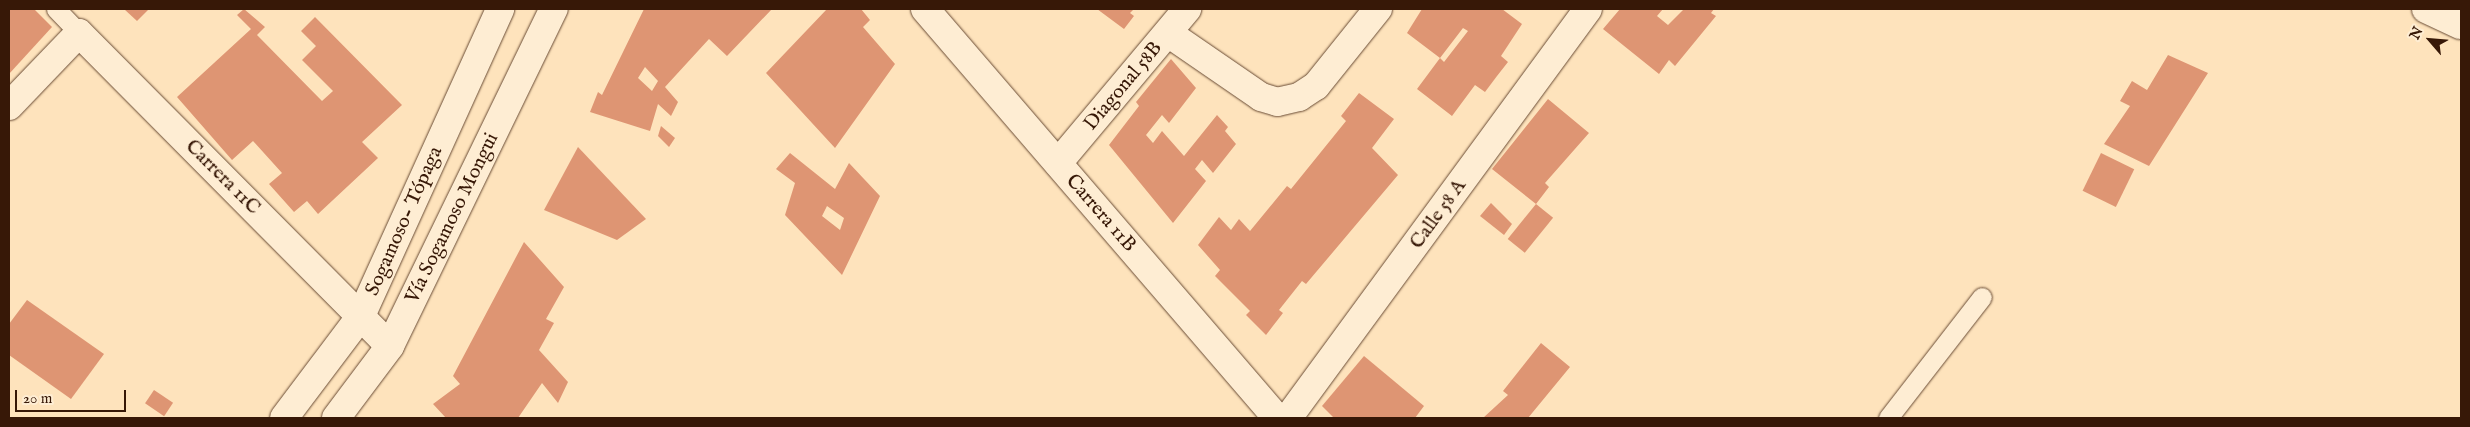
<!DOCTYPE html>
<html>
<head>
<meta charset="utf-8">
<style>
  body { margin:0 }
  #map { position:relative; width:2470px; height:427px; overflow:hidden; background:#fee3bc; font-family:"IM FELL English",serif }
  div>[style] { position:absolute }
  .building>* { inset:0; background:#de9573; transform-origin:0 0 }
  .roads { filter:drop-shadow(0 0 1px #694b34) drop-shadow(0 0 1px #694b34) }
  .service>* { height:19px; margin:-9.5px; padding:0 9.5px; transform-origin:9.5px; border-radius:9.5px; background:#feedd3 }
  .minor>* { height:28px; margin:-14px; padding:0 14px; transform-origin:14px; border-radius:14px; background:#feedd3 }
  .secondary>* { height:28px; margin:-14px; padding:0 14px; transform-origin:14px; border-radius:14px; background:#feedd3 }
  span { translate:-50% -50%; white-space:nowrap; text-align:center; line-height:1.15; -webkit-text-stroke:4px #feedd3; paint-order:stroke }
  .street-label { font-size:20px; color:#371807 }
  .frame { position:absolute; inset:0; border:10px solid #371807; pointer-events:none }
  .north { position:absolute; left:2405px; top:15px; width:50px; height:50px; -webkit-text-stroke:4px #feedd3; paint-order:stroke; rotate:297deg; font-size:14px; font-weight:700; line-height:20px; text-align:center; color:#371807 }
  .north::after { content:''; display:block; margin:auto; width:18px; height:22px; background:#371807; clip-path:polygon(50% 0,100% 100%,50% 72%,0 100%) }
  .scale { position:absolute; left:15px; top:390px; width:111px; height:22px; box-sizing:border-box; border:2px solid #371807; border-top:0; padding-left:6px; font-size:15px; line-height:18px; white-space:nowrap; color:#371807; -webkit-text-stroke:4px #feedd3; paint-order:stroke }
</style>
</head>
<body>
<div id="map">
  <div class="building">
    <i style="clip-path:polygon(9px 9px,34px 9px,52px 27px,9px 74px)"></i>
    <i style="clip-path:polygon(124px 9px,149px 9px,137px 21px)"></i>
    <i style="clip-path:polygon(244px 9px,265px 27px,257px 35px,322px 101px,333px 91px,302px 60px,316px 46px,301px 31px,315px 17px,402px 105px,362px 142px,378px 158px,318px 214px,307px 201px,294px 212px,269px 184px,282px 173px,253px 141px,232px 160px,177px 97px,251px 29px,237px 15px)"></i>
    <i style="clip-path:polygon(evenodd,644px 9px,772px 9px,727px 56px,709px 39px,665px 87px,678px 102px,671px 116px,658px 104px,650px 131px,590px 112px,598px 92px,602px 95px,644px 9px,645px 67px,658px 81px,652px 91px,638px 78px,645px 67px)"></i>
    <i style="clip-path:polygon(827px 9px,861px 9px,870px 20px,863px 27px,895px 64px,835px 148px,766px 73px)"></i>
    <i style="clip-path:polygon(1097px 9px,1134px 9px,1130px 13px,1134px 16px,1124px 29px)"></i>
    <i style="clip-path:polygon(1422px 9px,1502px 9px,1522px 24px,1501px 56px,1508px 62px,1497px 76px,1485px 92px,1475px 85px,1452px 116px,1417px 89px,1440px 58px,1444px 62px,1468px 31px,1463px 28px,1440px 58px,1407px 33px)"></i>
    <i style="clip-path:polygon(1620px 9px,1663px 9px,1657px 16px,1668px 25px,1684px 9px,1714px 9px,1711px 13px,1716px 16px,1675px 66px,1669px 60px,1659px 74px,1603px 29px)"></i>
    <i style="clip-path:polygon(2168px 55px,2208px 73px,2149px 166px,2104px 144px,2130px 106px,2120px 101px,2132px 81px,2147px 90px)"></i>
    <i style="clip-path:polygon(1171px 59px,1196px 88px,1169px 123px,1162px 115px,1146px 135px,1153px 143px,1162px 131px,1184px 156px,1217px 115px,1228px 127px,1225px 131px,1236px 144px,1213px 173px,1202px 160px,1195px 169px,1206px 181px,1173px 223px,1109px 145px,1139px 106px,1136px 102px)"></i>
    <i style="clip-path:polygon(1359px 93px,1394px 119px,1372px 148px,1398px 175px,1306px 284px,1302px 281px,1279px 310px,1283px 313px,1266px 335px,1246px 315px,1250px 311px,1215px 276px,1220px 270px,1198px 245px,1219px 217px,1231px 230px,1239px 219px,1250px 231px,1287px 186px,1291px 189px,1346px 121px,1341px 116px)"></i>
    <i style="clip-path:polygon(1548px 99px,1589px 133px,1545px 183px,1549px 187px,1536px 204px,1492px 169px)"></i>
    <i style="clip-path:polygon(661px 126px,675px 138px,669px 147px,658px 136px)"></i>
    <i style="clip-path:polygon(578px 147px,646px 219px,617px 240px,544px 210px)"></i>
    <i style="clip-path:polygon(evenodd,790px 153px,835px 189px,849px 163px,880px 196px,842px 275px,785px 215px,795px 183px,776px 169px,790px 153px,827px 206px,844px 218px,840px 230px,822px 216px,827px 206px)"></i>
    <i style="left:2101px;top:153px;width:37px;height:42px;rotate:26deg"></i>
    <i style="clip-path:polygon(1491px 203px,1512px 224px,1504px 235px,1480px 216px)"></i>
    <i style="left:1536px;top:204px;width:22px;height:45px;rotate:39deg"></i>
    <i style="clip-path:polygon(524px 242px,564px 287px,546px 319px,554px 323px,539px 350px,568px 382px,558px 403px,542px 383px,518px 418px,446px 418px,433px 404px,460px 384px,453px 376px)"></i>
    <i style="clip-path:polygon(27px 300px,104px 354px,71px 399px,9px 355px,9px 324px)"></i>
    <i style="clip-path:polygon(1541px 343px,1570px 367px,1528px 418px,1483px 418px,1508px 395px,1503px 391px)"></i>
    <i style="clip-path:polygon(1364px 356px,1424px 406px,1415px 418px,1334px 418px,1322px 406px)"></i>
    <i style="left:154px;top:390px;width:23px;height:16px;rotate:34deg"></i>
  </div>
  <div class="roads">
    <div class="service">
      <i style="left:56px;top:9px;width:33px;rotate:46deg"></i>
      <i style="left:1888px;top:418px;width:153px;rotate:-52.2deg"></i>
    </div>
    <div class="minor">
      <i style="left:925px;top:9px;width:540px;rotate:49.28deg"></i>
      <i style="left:2426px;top:9px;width:38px;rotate:25deg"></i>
      <i style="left:1168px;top:33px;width:113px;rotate:34.5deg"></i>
      <i style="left:1261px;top:97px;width:17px;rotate:17deg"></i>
      <i style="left:1277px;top:102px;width:23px;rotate:-13deg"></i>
      <i style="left:1299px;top:97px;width:20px;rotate:-33deg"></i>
      <i style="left:1316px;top:86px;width:99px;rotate:-51.2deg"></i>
      <i style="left:9px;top:106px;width:101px;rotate:-46.2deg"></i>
      <i style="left:79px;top:33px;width:441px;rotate:45.2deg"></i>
      <i style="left:1058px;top:163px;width:201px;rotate:-50deg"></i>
      <i style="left:1288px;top:418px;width:507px;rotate:-53.74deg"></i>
    </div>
    <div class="secondary">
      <i style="left:284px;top:418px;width:128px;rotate:-53deg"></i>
      <i style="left:361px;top:316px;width:337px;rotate:-65.6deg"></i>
      <i style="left:336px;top:418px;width:90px;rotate:-53.1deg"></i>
      <i style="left:390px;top:346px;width:375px;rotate:-64.1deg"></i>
    </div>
  </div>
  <div class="street-label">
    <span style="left:1123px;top:86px;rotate:-50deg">Diagonal 58B</span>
    <span style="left:223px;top:177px;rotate:45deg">Carrera 11C</span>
    <span style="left:1101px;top:213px;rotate:49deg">Carrera 11B</span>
    <span style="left:1438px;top:214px;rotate:-54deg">Calle 58 A</span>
    <span style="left:452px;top:218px;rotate:-64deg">Vía Sogamoso Mongui</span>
    <span style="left:404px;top:221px;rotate:-66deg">Sogamoso- Tópaga</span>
  </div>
  <div class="frame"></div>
  <div class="north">N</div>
  <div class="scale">20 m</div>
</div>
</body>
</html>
